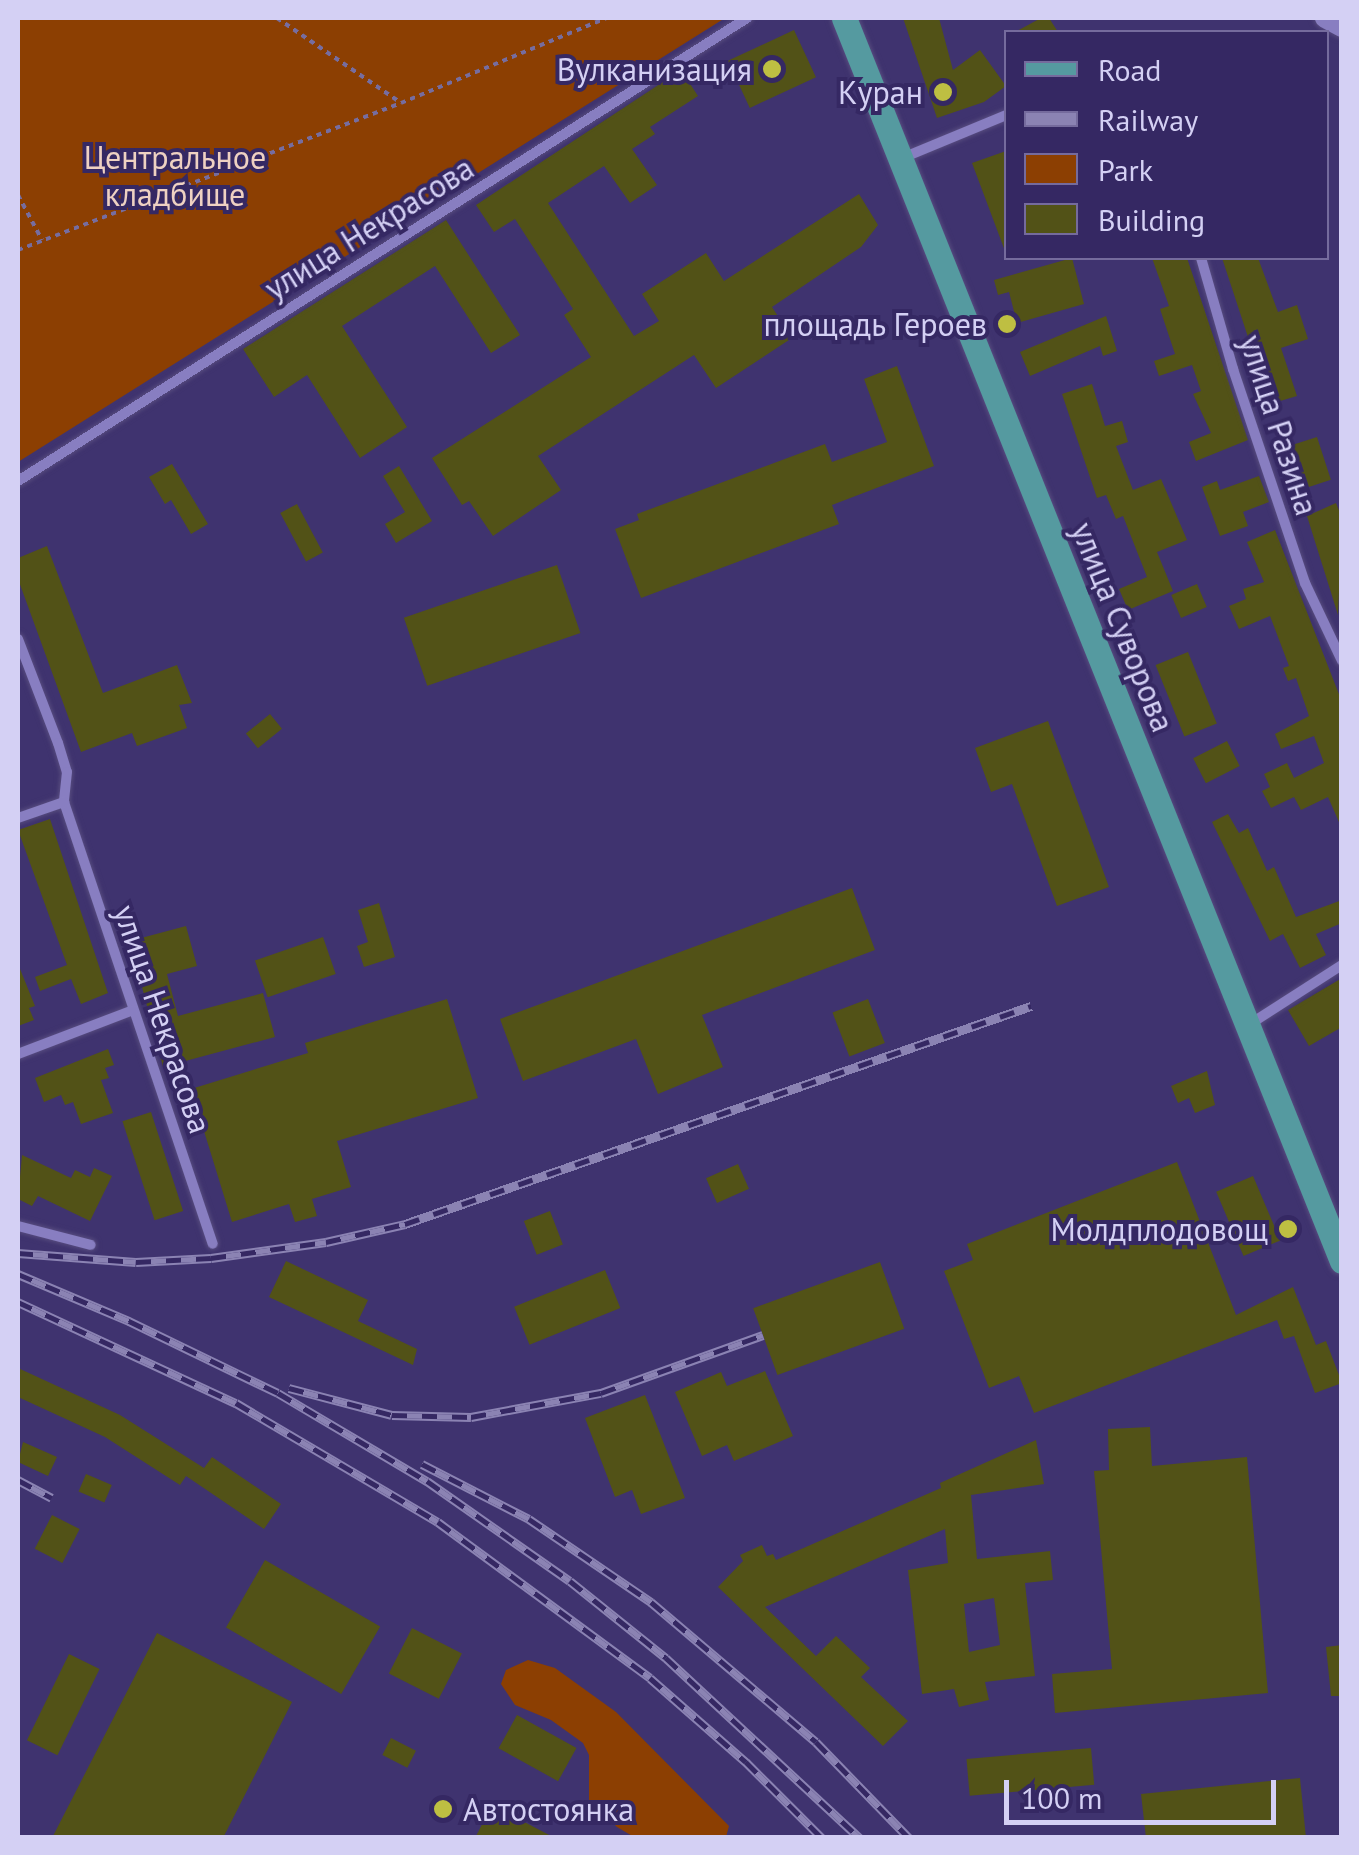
<!DOCTYPE html>
<html>
<head>
<meta charset="utf-8">
<style>
  body { margin:0 }
  #map { position:relative; width:1359px; height:1855px; overflow:hidden; background:#3f336f; font-family:"PT Sans",sans-serif }
  div>[style] { position:absolute }
  .green>* { inset:0; background:#8c3f02 }
  .building>* { inset:0; background:#525217; transform-origin:0 0 }
  .path>* { height:4px; margin-top:-2px; transform-origin:0; background:repeating-linear-gradient(90deg,#766da0 0 5px,transparent 0 10px) }
  .roads { filter:drop-shadow(0 0 2px #574c7f) drop-shadow(0 0 2px #574c7f) }
  .street>* { height:10px; margin:-5px; padding:0 5px; transform-origin:5px; border-radius:5px; background:#887ec1 }
  .secondary>* { height:20px; margin:-10px; padding:0 10px; transform-origin:10px; border-radius:10px; background:#887ec1 }
  .primary>* { height:25px; margin:-12.5px; padding:0 12.5px; transform-origin:12.5px; border-radius:12.5px; background:#559aa0 }
  .rail>* { height:9px; margin-top:-4.5px; transform-origin:0; background:repeating-linear-gradient(90deg,#352863 0 15px,#8b83b3 0 30px); box-sizing:border-box; border-block:2px solid #8b83b3 }
  .dots>* { width:28px; height:28px; translate:-50% -50%; box-sizing:border-box; border:5px solid #352863; border-radius:50% }
  span { translate:-50% -50%; white-space:nowrap; text-align:center; line-height:1.15; -webkit-text-stroke:8px #352863; paint-order:stroke }
  .poi-label { font-size:32px; color:#d4d0f4 }
  .right { translate:-100% -50%; text-align:right }
  .left { translate:0 -50%; text-align:left }
  .park-label { font-size:32px; color:#eed1c2 }
  .street-label { font-size:32px; color:#d4d0f4 }
  .frame { position:absolute; inset:0; border:20px solid #d4d0f4; pointer-events:none }
  .legend { position:absolute; left:1004px; top:30px; width:325px; height:230px; box-sizing:border-box; background:#352863; border:2px solid #756b9d; margin:0; padding:12px 18px; list-style:none; font-size:30px; color:#d4d0f4 }
  .legend li { display:flex; align-items:center; gap:20px; height:50px }
  .legend b { width:50px; border:2px solid #756b9d }
  .scale { position:absolute; left:1004px; top:1780px; width:272px; height:45px; box-sizing:border-box; border:5px solid #d4d0f4; border-top:0; padding-left:12px; font-size:30px; line-height:35px; white-space:nowrap; color:#d4d0f4; -webkit-text-stroke:8px #352863; paint-order:stroke }
</style>
</head>
<body>
<div id="map">
  <div class="green">
    <i style="clip-path:polygon(18px 18px,725px 18px,18px 462px)"></i>
    <i style="clip-path:polygon(528px 1660px,555px 1668px,616px 1712px,729px 1826px,726px 1837px,634px 1837px,617px 1827px,589px 1801px,589px 1755px,583px 1743px,551px 1720px,515px 1705px,501px 1684px,506px 1670px)"></i>
  </div>
  <div class="building">
    <i style="clip-path:polygon(903px 18px,939px 18px,953px 70px,980px 50px,1006px 86px,984px 102px,937px 118px)"></i>
    <i style="clip-path:polygon(1041px 18px,1049px 18px,1058px 32px,1015px 32px)"></i>
    <i style="left:794px;top:30px;width:52px;height:73px;rotate:65deg"></i>
    <i style="clip-path:polygon(681px 70px,698px 96px,650px 127px,655px 134px,632px 149px,657px 185px,630px 203px,604px 166px,548px 203px,634px 336px,659px 321px,642px 294px,706px 253px,724px 281px,859px 194px,878px 225px,861px 247px,772px 307px,792px 338px,716px 388px,694px 355px,538px 456px,561px 490px,493px 536px,469px 501px,462px 505px,432px 458px,591px 357px,564px 315px,573px 309px,515px 219px,494px 232px,476px 205px)"></i>
    <i style="clip-path:polygon(1006px 151px,1006px 251px,1005px 251px,972px 163px)"></i>
    <i style="clip-path:polygon(446px 220px,520px 335px,491px 353px,435px 266px,342px 326px,407px 427px,360px 458px,307px 375px,274px 397px,243px 349px)"></i>
    <i style="clip-path:polygon(1072px 258px,1084px 304px,1017px 323px,1009px 292px,998px 295px,994px 280px)"></i>
    <i style="clip-path:polygon(1152px 258px,1187px 258px,1248px 440px,1196px 461px,1189px 442px,1211px 433px,1193px 394px,1201px 391px,1192px 365px,1159px 376px,1154px 361px,1175px 354px,1160px 309px,1169px 306px)"></i>
    <i style="clip-path:polygon(1222px 258px,1258px 258px,1278px 312px,1297px 305px,1308px 339px,1281px 348px,1297px 396px,1270px 404px)"></i>
    <i style="clip-path:polygon(1106px 316px,1117px 351px,1103px 356px,1100px 346px,1030px 376px,1020px 352px)"></i>
    <i style="clip-path:polygon(897px 366px,934px 466px,832px 505px,839px 524px,641px 598px,615px 529px,639px 520px,637px 514px,825px 444px,832px 462px,887px 442px,864px 379px)"></i>
    <i style="clip-path:polygon(1092px 384px,1105px 426px,1122px 421px,1128px 442px,1116px 446px,1133px 490px,1161px 479px,1187px 540px,1157px 552px,1173px 591px,1128px 610px,1119px 589px,1147px 577px,1123px 516px,1116px 519px,1106px 495px,1097px 498px,1062px 394px)"></i>
    <i style="left:1317px;top:437px;width:45px;height:36px;rotate:72deg"></i>
    <i style="clip-path:polygon(172px 464px,208px 524px,191px 534px,171px 500px,165px 504px,149px 477px)"></i>
    <i style="clip-path:polygon(399px 466px,432px 521px,396px 543px,385px 524px,405px 512px,383px 476px)"></i>
    <i style="clip-path:polygon(1259px 476px,1269px 502px,1243px 512px,1248px 526px,1220px 536px,1202px 487px,1217px 481px,1220px 490px)"></i>
    <i style="clip-path:polygon(1336px 503px,1342px 518px,1338px 615px,1307px 516px)"></i>
    <i style="left:297px;top:504px;width:55px;height:19px;rotate:62deg"></i>
    <i style="clip-path:polygon(1275px 530px,1342px 702px,1342px 829px,1328px 797px,1301px 810px,1294px 797px,1271px 808px,1262px 791px,1270px 787px,1264px 774px,1287px 763px,1294px 778px,1324px 763px,1314px 736px,1281px 749px,1275px 734px,1309px 716px,1296px 678px,1288px 681px,1283px 668px,1289px 666px,1270px 616px,1239px 629px,1229px 606px,1246px 599px,1243px 589px,1264px 582px,1247px 542px)"></i>
    <i style="clip-path:polygon(47px 546px,103px 693px,177px 665px,192px 703px,179px 705px,187px 728px,137px 746px,132px 733px,81px 752px,18px 579px,18px 558px)"></i>
    <i style="left:557px;top:565px;width:72px;height:162px;rotate:71deg"></i>
    <i style="left:1197px;top:584px;width:25px;height:28px;rotate:67deg"></i>
    <i style="left:1188px;top:652px;width:77px;height:35px;rotate:68deg"></i>
    <i style="left:270px;top:714px;width:19px;height:31px;rotate:51deg"></i>
    <i style="clip-path:polygon(1048px 721px,1109px 887px,1057px 906px,1012px 784px,991px 792px,975px 748px)"></i>
    <i style="left:1227px;top:741px;width:28px;height:38px;rotate:63deg"></i>
    <i style="clip-path:polygon(1228px 814px,1239px 833px,1248px 828px,1267px 871px,1274px 867px,1296px 917px,1342px 900px,1342px 923px,1316px 934px,1326px 955px,1300px 968px,1283px 934px,1270px 941px,1212px 822px)"></i>
    <i style="clip-path:polygon(50px 819px,108px 993px,81px 1004px,71px 979px,40px 991px,35px 977px,67px 965px,18px 830px)"></i>
    <i style="clip-path:polygon(852px 888px,875px 950px,702px 1015px,723px 1067px,658px 1094px,636px 1039px,523px 1081px,500px 1019px)"></i>
    <i style="clip-path:polygon(379px 903px,395px 957px,364px 967px,357px 946px,368px 942px,358px 910px)"></i>
    <i style="clip-path:polygon(186px 926px,197px 966px,167px 974px,178px 1016px,263px 993px,275px 1037px,163px 1067px,130px 941px)"></i>
    <i style="left:323px;top:937px;width:39px;height:72px;rotate:71deg"></i>
    <i style="clip-path:polygon(18px 964px,35px 1006px,29px 1008px,34px 1020px,18px 1026px)"></i>
    <i style="clip-path:polygon(1342px 978px,1342px 1027px,1309px 1046px,1288px 1010px)"></i>
    <i style="clip-path:polygon(447px 999px,478px 1098px,337px 1141px,351px 1187px,312px 1199px,317px 1216px,295px 1222px,289px 1204px,232px 1222px,191px 1089px,308px 1053px,305px 1043px)"></i>
    <i style="left:868px;top:999px;width:47px;height:38px;rotate:69deg"></i>
    <i style="clip-path:polygon(108px 1049px,114px 1065px,105px 1068px,109px 1078px,101px 1080px,113px 1113px,81px 1124px,73px 1102px,65px 1105px,61px 1095px,44px 1102px,35px 1078px)"></i>
    <i style="clip-path:polygon(1207px 1071px,1215px 1105px,1195px 1113px,1189px 1098px,1178px 1103px,1171px 1086px)"></i>
    <i style="left:151px;top:1112px;width:104px;height:30px;rotate:72deg"></i>
    <i style="clip-path:polygon(22px 1155px,71px 1178px,75px 1170px,90px 1177px,94px 1168px,112px 1176px,90px 1221px,38px 1196px,32px 1206px,18px 1199px)"></i>
    <i style="clip-path:polygon(1177px 1162px,1236px 1315px,1293px 1287px,1316px 1345px,1326px 1341px,1342px 1383px,1315px 1393px,1294px 1336px,1284px 1339px,1277px 1320px,1034px 1413px,1019px 1376px,989px 1388px,944px 1271px,973px 1260px,967px 1244px)"></i>
    <i style="left:738px;top:1164px;width:27px;height:35px;rotate:66deg"></i>
    <i style="left:1253px;top:1176px;width:70px;height:40px;rotate:67deg"></i>
    <i style="left:550px;top:1211px;width:36px;height:28px;rotate:69deg"></i>
    <i style="clip-path:polygon(286px 1261px,368px 1300px,358px 1321px,417px 1349px,413px 1365px,269px 1297px)"></i>
    <i style="left:880px;top:1262px;width:71px;height:135px;rotate:70deg"></i>
    <i style="left:605px;top:1270px;width:41px;height:98px;rotate:68deg"></i>
    <i style="clip-path:polygon(18px 1368px,120px 1415px,204px 1468px,212px 1457px,281px 1504px,264px 1529px,186px 1476px,180px 1485px,105px 1437px,18px 1397px)"></i>
    <i style="clip-path:polygon(765px 1371px,793px 1436px,734px 1461px,727px 1445px,702px 1456px,675px 1392px,721px 1372px,727px 1386px)"></i>
    <i style="clip-path:polygon(645px 1395px,685px 1498px,641px 1514px,632px 1490px,615px 1497px,585px 1418px)"></i>
    <i style="clip-path:polygon(1150px 1427px,1152px 1466px,1247px 1457px,1268px 1693px,1055px 1713px,1052px 1674px,1112px 1669px,1094px 1471px,1109px 1470px,1108px 1429px)"></i>
    <i style="clip-path:polygon(evenodd,1036px 1440px,1044px 1484px,971px 1495px,977px 1559px,1050px 1551px,1053px 1580px,1025px 1583px,1035px 1676px,985px 1682px,989px 1700px,959px 1707px,954px 1689px,922px 1694px,908px 1570px,948px 1563px,945px 1529px,765px 1607px,816px 1656px,836px 1636px,870px 1668px,861px 1677px,908px 1721px,883px 1746px,718px 1587px,743px 1561px,740px 1555px,762px 1545px,767px 1556px,773px 1554px,776px 1560px,941px 1488px,940px 1483px,1036px 1440px,994px 1598px,1000px 1645px,969px 1652px,964px 1604px,994px 1598px)"></i>
    <i style="clip-path:polygon(23px 1442px,57px 1457px,48px 1476px,18px 1462px)"></i>
    <i style="left:86px;top:1474px;width:28px;height:19px;rotate:23deg"></i>
    <i style="left:52px;top:1515px;width:31px;height:38px;rotate:27deg"></i>
    <i style="left:265px;top:1560px;width:133px;height:78px;rotate:30deg"></i>
    <i style="left:412px;top:1628px;width:56px;height:51px;rotate:27deg"></i>
    <i style="clip-path:polygon(157px 1633px,292px 1702px,223px 1838px,52px 1838px)"></i>
    <i style="clip-path:polygon(1342px 1645px,1342px 1696px,1331px 1696px,1326px 1647px)"></i>
    <i style="left:69px;top:1654px;width:34px;height:96px;rotate:26deg"></i>
    <i style="left:517px;top:1715px;width:68px;height:38px;rotate:29deg"></i>
    <i style="left:391px;top:1738px;width:28px;height:19px;rotate:27deg"></i>
    <i style="left:1091px;top:1748px;width:37px;height:125px;rotate:85deg"></i>
    <i style="clip-path:polygon(1300px 1778px,1306px 1838px,1146px 1838px,1141px 1794px)"></i>
    <i style="clip-path:polygon(492px 1805px,555px 1838px,475px 1838px)"></i>
  </div>
  <div class="path">
    <i style="left:277px;top:18px;width:150px;rotate:34.4deg"></i>
    <i style="left:18px;top:195px;width:51px;rotate:61.9deg"></i>
    <i style="left:18px;top:250px;width:410px;rotate:-21deg"></i>
    <i style="left:401px;top:103px;width:222px;rotate:-22.5deg"></i>
  </div>
  <div class="roads">
    <div class="street">
      <i style="left:900px;top:159px;width:115px;rotate:-22.5deg"></i>
      <i style="left:1201px;top:258px;width:116px;rotate:73.9deg"></i>
      <i style="left:1233px;top:369px;width:226px;rotate:71.4deg"></i>
      <i style="left:1305px;top:583px;width:86px;rotate:64.6deg"></i>
      <i style="left:18px;top:481px;width:864px;rotate:-32.42deg"></i>
      <i style="left:18px;top:639px;width:111px;rotate:69deg"></i>
      <i style="left:58px;top:743px;width:30px;rotate:73deg"></i>
      <i style="left:67px;top:772px;width:30px;rotate:96deg"></i>
      <i style="left:64px;top:802px;width:466px;rotate:71.4deg"></i>
      <i style="left:18px;top:818px;width:49px;rotate:-19.2deg"></i>
      <i style="left:1250px;top:1024px;width:109px;rotate:-32.7deg"></i>
      <i style="left:18px;top:1054px;width:123px;rotate:-20.9deg"></i>
      <i style="left:18px;top:1226px;width:75px;rotate:14.6deg"></i>
    </div>
    <div class="secondary">
      <i style="left:1325px;top:18px;width:19px;rotate:28deg"></i>
    </div>
    <div class="primary">
      <i style="left:844px;top:18px;width:1339px;rotate:68.17deg"></i>
    </div>
  </div>
  <div class="rail">
    <i style="left:18px;top:1253px;width:118px;rotate:4.4deg"></i>
    <i style="left:136px;top:1262px;width:75px;rotate:-3.1deg"></i>
    <i style="left:211px;top:1258px;width:116px;rotate:-7.9deg"></i>
    <i style="left:326px;top:1242px;width:81px;rotate:-12.8deg"></i>
    <i style="left:405px;top:1224px;width:663px;rotate:-19.2deg"></i>
    <i style="left:18px;top:1274px;width:121px;rotate:22.9deg"></i>
    <i style="left:129px;top:1321px;width:165px;rotate:25.8deg"></i>
    <i style="left:278px;top:1393px;width:173px;rotate:30.6deg"></i>
    <i style="left:427px;top:1481px;width:174px;rotate:35deg"></i>
    <i style="left:570px;top:1581px;width:123px;rotate:38.7deg"></i>
    <i style="left:666px;top:1658px;width:265px;rotate:42.9deg"></i>
    <i style="left:18px;top:1302px;width:240px;rotate:24.9deg"></i>
    <i style="left:236px;top:1403px;width:234px;rotate:30.5deg"></i>
    <i style="left:438px;top:1522px;width:263px;rotate:36.3deg"></i>
    <i style="left:650px;top:1678px;width:128px;rotate:41.2deg"></i>
    <i style="left:746px;top:1762px;width:107px;rotate:45deg"></i>
    <i style="left:289px;top:1388px;width:106px;rotate:14.7deg"></i>
    <i style="left:392px;top:1415px;width:79px;rotate:1.5deg"></i>
    <i style="left:471px;top:1417px;width:132px;rotate:-10.5deg"></i>
    <i style="left:601px;top:1393px;width:172px;rotate:-19.7deg"></i>
    <i style="left:422px;top:1464px;width:120px;rotate:27.2deg"></i>
    <i style="left:529px;top:1519px;width:148px;rotate:34.2deg"></i>
    <i style="left:651px;top:1602px;width:216px;rotate:40.3deg"></i>
    <i style="left:816px;top:1742px;width:134px;rotate:45.9deg"></i>
    <i style="left:18px;top:1480px;width:38px;rotate:28deg"></i>
  </div>
  <div class="dots">
    <i style="left:772px;top:69px;background:#bebf42"></i>
    <i style="left:943px;top:92px;background:#bebf42"></i>
    <i style="left:1007px;top:324px;background:#bebf42"></i>
    <i style="left:1288px;top:1229px;background:#bebf42"></i>
    <i style="left:443px;top:1809px;background:#bebf42"></i>
  </div>
  <div class="poi-label">
    <span class="right" style="left:752px;top:69px">Вулканизация</span>
    <span class="right" style="left:923px;top:92px">Куран</span>
    <span class="right" style="left:987px;top:324px">площадь Героев</span>
    <span class="right" style="left:1268px;top:1229px">Молдплодовощ</span>
    <span class="left" style="left:463px;top:1809px">Автостоянка</span>
  </div>
  <div class="park-label">
    <span style="left:175px;top:176px">Центральное<br>кладбище</span>
  </div>
  <div class="street-label">
    <span style="left:369px;top:228px;rotate:-32deg">улица Некрасова</span>
    <span style="left:1279px;top:425px;rotate:72deg">улица Разина</span>
    <span style="left:1123px;top:627px;rotate:68deg">улица Суворова</span>
    <span style="left:163px;top:1019px;rotate:71deg">улица Некрасова</span>
  </div>
  <div class="frame"></div>
  <ul class="legend">
  <li><b style="height:12px;background:#559aa0"></b>Road</li>
  <li><b style="height:12px;background:#8b83b3"></b>Railway</li>
  <li><b style="height:28px;background:#8c3f02"></b>Park</li>
  <li><b style="height:28px;background:#525217"></b>Building</li>
  </ul>
  <div class="scale">100 m</div>
</div>
</body>
</html>
